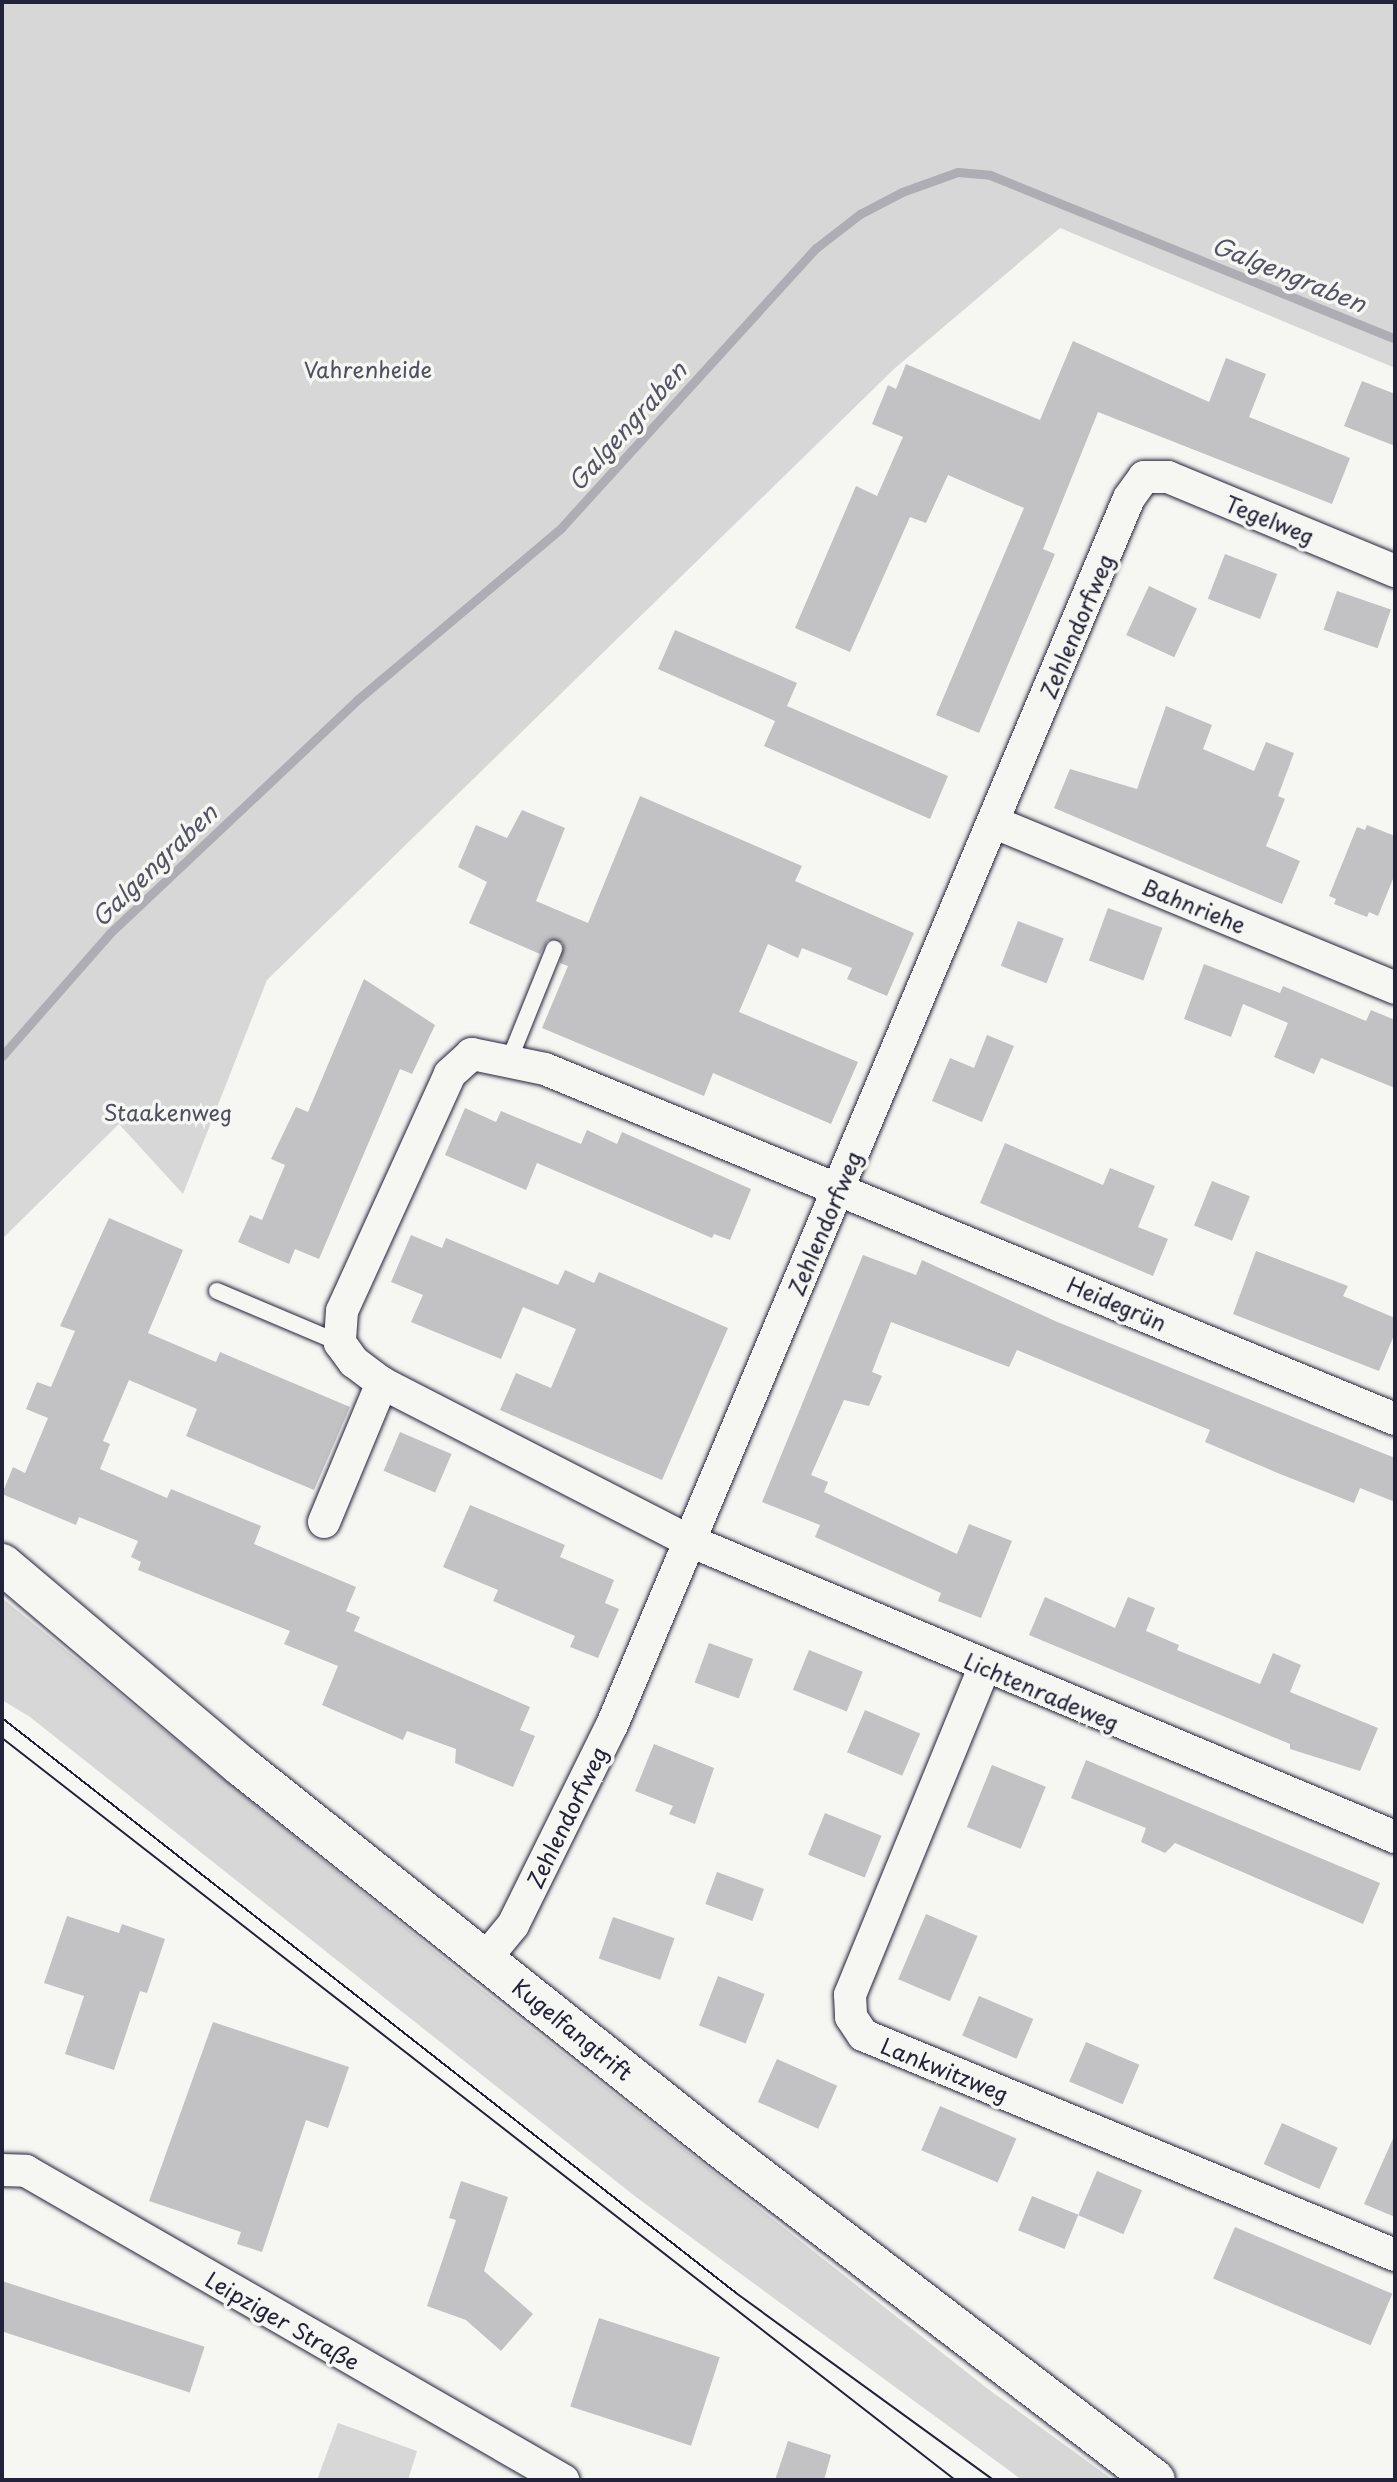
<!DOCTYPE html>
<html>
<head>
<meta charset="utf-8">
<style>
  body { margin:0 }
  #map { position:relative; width:1397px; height:2482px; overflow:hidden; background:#f6f6f2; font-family:"Playpen Sans",sans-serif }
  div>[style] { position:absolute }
  .green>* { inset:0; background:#d7d7d7 }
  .stream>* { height:9px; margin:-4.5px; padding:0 4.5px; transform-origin:4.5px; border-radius:4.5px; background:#adadb3 }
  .building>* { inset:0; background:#c2c2c4; transform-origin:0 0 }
  .roads { filter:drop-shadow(0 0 2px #22223b) drop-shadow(0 0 2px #22223b) }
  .service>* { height:16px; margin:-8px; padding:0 8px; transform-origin:8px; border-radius:8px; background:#f6f6f2 }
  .minor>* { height:32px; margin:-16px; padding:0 16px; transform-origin:16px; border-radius:16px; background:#f6f6f2 }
  .tertiary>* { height:40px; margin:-20px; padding:0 20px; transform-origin:20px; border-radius:20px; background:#f6f6f2 }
  .tram>* { height:2px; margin:-1px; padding:0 1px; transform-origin:1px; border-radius:1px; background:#22223b }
  span { translate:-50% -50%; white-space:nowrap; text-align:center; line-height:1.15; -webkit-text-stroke:7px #f6f6f2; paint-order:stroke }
  .park-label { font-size:22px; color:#4f4f62 }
  .street-label { font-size:22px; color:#22223b }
  .water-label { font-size:24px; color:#535365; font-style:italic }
  .frame { position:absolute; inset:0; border:4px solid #22223b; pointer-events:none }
</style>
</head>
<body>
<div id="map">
  <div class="green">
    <i style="clip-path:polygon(2px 2px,1395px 2px,1395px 368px,1060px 228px,894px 369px,267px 980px,183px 1194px,119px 1124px,2px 1239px)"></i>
    <i style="clip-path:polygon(2px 1598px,469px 1979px,988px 2389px,1113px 2480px,1022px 2480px,636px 2197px,30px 1717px,2px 1700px)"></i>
    <i style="clip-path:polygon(338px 2423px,417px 2451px,408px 2480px,317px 2480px)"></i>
  </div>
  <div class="stream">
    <i style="left:2px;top:1056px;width:164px;rotate:-48.7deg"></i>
    <i style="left:110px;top:933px;width:340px;rotate:-43.3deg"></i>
    <i style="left:357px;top:700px;width:267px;rotate:-40.1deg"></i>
    <i style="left:561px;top:528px;width:379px;rotate:-47.7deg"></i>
    <i style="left:816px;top:248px;width:56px;rotate:-37.7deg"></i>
    <i style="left:860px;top:214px;width:47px;rotate:-27.6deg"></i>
    <i style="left:902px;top:192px;width:59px;rotate:-19.7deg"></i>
    <i style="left:958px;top:172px;width:32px;rotate:5deg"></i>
    <i style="left:990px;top:175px;width:437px;rotate:22deg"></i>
  </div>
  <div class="building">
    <i style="clip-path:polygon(1073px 341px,1209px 402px,1226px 358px,1266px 374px,1249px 417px,1350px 458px,1332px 504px,1098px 412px,1043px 549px,1055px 554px,979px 733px,936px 715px,1024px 508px,948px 475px,926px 523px,910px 517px,850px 652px,795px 628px,856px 486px,877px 496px,903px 437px,872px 424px,888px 385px,896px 389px,906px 364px,1040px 420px)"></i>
    <i style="clip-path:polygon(1362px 381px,1395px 394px,1395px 446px,1344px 426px)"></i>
    <i style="left:1225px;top:554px;width:56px;height:48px;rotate:21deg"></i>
    <i style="left:1149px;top:586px;width:53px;height:54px;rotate:25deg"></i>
    <i style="left:1337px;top:591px;width:57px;height:41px;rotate:19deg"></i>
    <i style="clip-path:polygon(675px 630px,797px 683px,787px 706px,948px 776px,930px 819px,764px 746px,775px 721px,658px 669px)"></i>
    <i style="clip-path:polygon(1166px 706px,1212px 725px,1203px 749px,1254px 771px,1266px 742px,1294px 753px,1278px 796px,1285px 799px,1266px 846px,1300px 861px,1282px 904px,1054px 808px,1070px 769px,1137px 789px)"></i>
    <i style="clip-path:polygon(640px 796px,802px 866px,795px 881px,914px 933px,887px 996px,847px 979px,852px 968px,802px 948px,798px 958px,768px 944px,739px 1012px,858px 1062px,831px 1124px,713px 1073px,704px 1096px,542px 1028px,568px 966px,560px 963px,563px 943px,548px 940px,540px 954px,469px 923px,487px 882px,458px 867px,476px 825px,507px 838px,522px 810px,565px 828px,536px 901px,588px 923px)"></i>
    <i style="clip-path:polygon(1367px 825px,1395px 836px,1395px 874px,1378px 916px,1369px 912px,1367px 917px,1334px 904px,1336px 899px,1329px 896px,1357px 827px,1365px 830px)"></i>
    <i style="left:1108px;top:908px;width:58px;height:56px;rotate:20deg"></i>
    <i style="left:1018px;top:921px;width:49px;height:48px;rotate:21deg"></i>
    <i style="clip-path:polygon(1204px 964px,1280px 993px,1283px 986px,1366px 1021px,1371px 1010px,1395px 1020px,1395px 1088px,1321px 1058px,1314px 1074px,1274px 1057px,1288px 1023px,1243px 1004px,1231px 1037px,1184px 1019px)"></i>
    <i style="clip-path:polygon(364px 979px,435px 1025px,412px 1074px,400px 1069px,319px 1259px,295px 1249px,289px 1264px,238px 1242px,250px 1215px,262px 1220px,285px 1165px,271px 1159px,296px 1107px,308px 1112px)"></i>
    <i style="clip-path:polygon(987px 1035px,1014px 1046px,982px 1122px,932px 1101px,950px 1058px,974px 1068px)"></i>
    <i style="clip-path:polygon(465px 1108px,496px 1122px,501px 1111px,581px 1144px,587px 1130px,617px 1144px,622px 1132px,751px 1189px,730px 1240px,714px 1234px,712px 1238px,537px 1163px,526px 1190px,445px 1155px)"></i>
    <i style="clip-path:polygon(1005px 1143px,1103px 1185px,1110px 1168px,1155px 1186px,1138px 1227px,1168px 1239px,1153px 1276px,980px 1203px)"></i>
    <i style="left:1212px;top:1181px;width:41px;height:48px;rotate:22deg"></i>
    <i style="clip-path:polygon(109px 1218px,183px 1250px,148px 1333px,216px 1362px,220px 1352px,350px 1407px,314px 1490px,186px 1436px,197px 1409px,129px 1380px,103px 1441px,110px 1444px,100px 1469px,167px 1498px,171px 1489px,261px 1526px,254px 1544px,356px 1587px,346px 1611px,360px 1617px,354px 1631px,530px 1707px,520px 1730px,535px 1736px,513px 1787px,455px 1763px,456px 1749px,407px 1731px,403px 1740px,322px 1705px,338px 1666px,284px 1644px,290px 1631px,138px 1570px,141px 1562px,131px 1557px,138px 1541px,79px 1517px,76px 1525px,2px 1494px,13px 1467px,25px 1473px,48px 1418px,26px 1409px,37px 1382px,51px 1387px,75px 1331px,60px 1326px)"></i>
    <i style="clip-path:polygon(411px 1235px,442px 1248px,446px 1238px,558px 1285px,565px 1270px,594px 1283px,599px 1272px,728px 1328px,662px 1480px,500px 1410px,516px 1373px,551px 1388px,576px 1329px,523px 1307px,501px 1359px,411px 1322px,423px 1295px,391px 1282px)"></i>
    <i style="clip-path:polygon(1256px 1251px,1348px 1286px,1343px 1296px,1395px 1318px,1395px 1333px,1379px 1371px,1233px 1314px)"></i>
    <i style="clip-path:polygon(863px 1255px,916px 1275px,922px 1260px,1055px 1321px,1395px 1458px,1395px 1502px,1360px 1488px,1354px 1503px,1280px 1474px,1205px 1442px,1210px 1430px,1017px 1350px,1009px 1367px,891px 1322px,872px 1372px,882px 1376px,869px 1406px,844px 1400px,811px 1475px,828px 1482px,824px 1492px,957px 1554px,969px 1524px,1012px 1541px,981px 1618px,938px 1601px,941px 1593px,815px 1537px,820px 1525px,762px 1502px)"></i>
    <i style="left:400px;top:1432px;width:56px;height:42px;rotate:23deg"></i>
    <i style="clip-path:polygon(470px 1505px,565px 1545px,560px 1557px,614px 1580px,605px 1603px,619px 1609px,598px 1658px,570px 1647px,575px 1636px,493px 1601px,498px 1590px,443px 1567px)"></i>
    <i style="clip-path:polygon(1045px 1597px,1115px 1628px,1128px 1597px,1155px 1608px,1146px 1631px,1179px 1645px,1177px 1650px,1260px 1684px,1273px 1653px,1301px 1665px,1290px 1692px,1378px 1728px,1360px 1771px,1290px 1749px,1290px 1744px,1029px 1635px)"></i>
    <i style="left:709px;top:1643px;width:47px;height:42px;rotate:20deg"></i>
    <i style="left:809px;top:1650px;width:58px;height:43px;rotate:22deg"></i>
    <i style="left:865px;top:1710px;width:60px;height:46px;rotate:23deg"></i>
    <i style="clip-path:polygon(654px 1744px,714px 1768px,695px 1824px,669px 1814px,673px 1806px,635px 1791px)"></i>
    <i style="clip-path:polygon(1086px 1760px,1380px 1883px,1363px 1924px,1175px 1843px,1165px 1853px,1141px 1842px,1146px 1828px,1071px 1798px)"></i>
    <i style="left:992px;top:1765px;width:58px;height:67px;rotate:22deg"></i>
    <i style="left:825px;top:1813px;width:61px;height:45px;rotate:22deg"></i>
    <i style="left:717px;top:1872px;width:50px;height:34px;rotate:20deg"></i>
    <i style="left:926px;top:1914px;width:56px;height:71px;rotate:23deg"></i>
    <i style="clip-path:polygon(67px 1916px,119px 1933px,122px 1924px,165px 1939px,147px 1993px,140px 1991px,114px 2070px,65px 2054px,84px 1996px,44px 1983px)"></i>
    <i style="left:613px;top:1917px;width:65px;height:44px;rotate:19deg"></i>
    <i style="left:718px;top:1976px;width:50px;height:53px;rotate:21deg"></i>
    <i style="left:979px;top:1996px;width:59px;height:43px;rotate:23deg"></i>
    <i style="clip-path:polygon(213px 2022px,349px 2067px,328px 2128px,306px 2120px,262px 2252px,237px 2244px,241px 2232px,149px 2201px)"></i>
    <i style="left:1086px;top:2042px;width:58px;height:43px;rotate:23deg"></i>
    <i style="left:777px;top:2059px;width:66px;height:47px;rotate:24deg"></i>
    <i style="left:940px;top:2106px;width:83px;height:48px;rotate:23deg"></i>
    <i style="left:1282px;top:2123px;width:61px;height:45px;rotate:24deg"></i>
    <i style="clip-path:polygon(1395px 2134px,1395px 2217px,1364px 2204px)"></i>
    <i style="left:1097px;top:2171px;width:49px;height:48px;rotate:23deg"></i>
    <i style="clip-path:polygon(461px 2181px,508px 2197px,484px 2271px,533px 2314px,501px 2351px,466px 2320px,427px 2306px,456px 2220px,449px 2218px)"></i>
    <i style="left:1032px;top:2196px;width:50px;height:37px;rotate:22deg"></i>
    <i style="left:1235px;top:2227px;width:171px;height:56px;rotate:23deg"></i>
    <i style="left:2px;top:2281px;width:213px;height:48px;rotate:18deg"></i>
    <i style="left:599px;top:2318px;width:127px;height:93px;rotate:18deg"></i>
    <i style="clip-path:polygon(788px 2441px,831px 2455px,824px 2480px,775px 2480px)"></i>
  </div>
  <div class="roads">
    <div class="service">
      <i style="left:510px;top:1058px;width:118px;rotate:-68deg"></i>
      <i style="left:217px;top:1291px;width:134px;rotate:22.9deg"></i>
    </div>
    <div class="minor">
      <i style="left:993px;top:822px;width:435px;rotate:22.4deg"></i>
      <i style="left:1395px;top:1419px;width:919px;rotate:-157.62deg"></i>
      <i style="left:545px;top:1069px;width:75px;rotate:-168.4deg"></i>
      <i style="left:472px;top:1054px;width:30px;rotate:138deg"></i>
      <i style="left:450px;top:1074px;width:260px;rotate:114.5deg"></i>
      <i style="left:342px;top:1311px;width:32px;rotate:94deg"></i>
      <i style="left:340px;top:1343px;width:24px;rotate:54deg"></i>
      <i style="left:354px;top:1362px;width:35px;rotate:37deg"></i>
      <i style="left:382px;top:1383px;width:346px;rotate:27.2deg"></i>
      <i style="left:690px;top:1541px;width:765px;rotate:22.78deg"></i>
      <i style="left:324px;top:1522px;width:151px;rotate:-67.4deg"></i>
      <i style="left:984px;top:1668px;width:353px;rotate:112.3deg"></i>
      <i style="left:850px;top:1995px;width:22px;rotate:87deg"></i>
      <i style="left:851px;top:2017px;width:22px;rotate:56deg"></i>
      <i style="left:863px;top:2035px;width:576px;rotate:22.47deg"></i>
      <i style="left:485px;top:1959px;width:44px;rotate:-50.5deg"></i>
      <i style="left:513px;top:1925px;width:223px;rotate:-63.7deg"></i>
      <i style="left:612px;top:1725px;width:1331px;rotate:-67.15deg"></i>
      <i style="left:1129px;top:498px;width:26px;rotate:-54deg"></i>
      <i style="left:1144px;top:477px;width:24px"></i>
      <i style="left:1168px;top:477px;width:246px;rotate:22.5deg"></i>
      <i style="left:2px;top:2170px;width:24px;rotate:2deg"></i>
      <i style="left:26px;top:2171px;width:620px;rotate:29.92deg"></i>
    </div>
    <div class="tertiary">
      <i style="left:2px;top:1564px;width:312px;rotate:40.2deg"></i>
      <i style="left:240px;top:1765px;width:615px;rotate:38.53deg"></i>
      <i style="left:721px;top:2148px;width:546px;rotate:37.42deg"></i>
    </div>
  </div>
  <div class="tram">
    <i style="left:2px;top:1718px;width:932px;rotate:38.07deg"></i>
    <i style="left:736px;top:2293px;width:318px;rotate:36deg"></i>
    <i style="left:2px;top:1738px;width:1208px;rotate:37.9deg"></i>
  </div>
  <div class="park-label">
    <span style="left:368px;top:369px">Vahrenheide</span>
    <span style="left:168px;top:1112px">Staakenweg</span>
  </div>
  <div class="street-label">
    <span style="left:1270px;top:519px;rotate:22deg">Tegelweg</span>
    <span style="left:1076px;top:626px;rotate:-67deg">Zehlendorfweg</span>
    <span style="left:1194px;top:905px;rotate:22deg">Bahnriehe</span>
    <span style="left:824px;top:1223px;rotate:-67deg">Zehlendorfweg</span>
    <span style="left:1117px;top:1303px;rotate:23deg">Heidegrün</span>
    <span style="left:1042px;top:1691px;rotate:23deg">Lichtenradeweg</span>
    <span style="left:566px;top:1817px;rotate:-64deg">Zehlendorfweg</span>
    <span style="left:573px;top:2029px;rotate:39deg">Kugelfangtrift</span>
    <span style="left:945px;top:2069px;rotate:22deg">Lankwitzweg</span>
    <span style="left:283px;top:2320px;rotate:30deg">Leipziger Straße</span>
  </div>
  <div class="water-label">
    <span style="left:1289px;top:274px;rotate:22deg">Galgengraben</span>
    <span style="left:627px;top:426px;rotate:-48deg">Galgengraben</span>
    <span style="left:154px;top:865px;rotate:-44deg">Galgengraben</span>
  </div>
  <div class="frame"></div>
</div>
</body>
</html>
